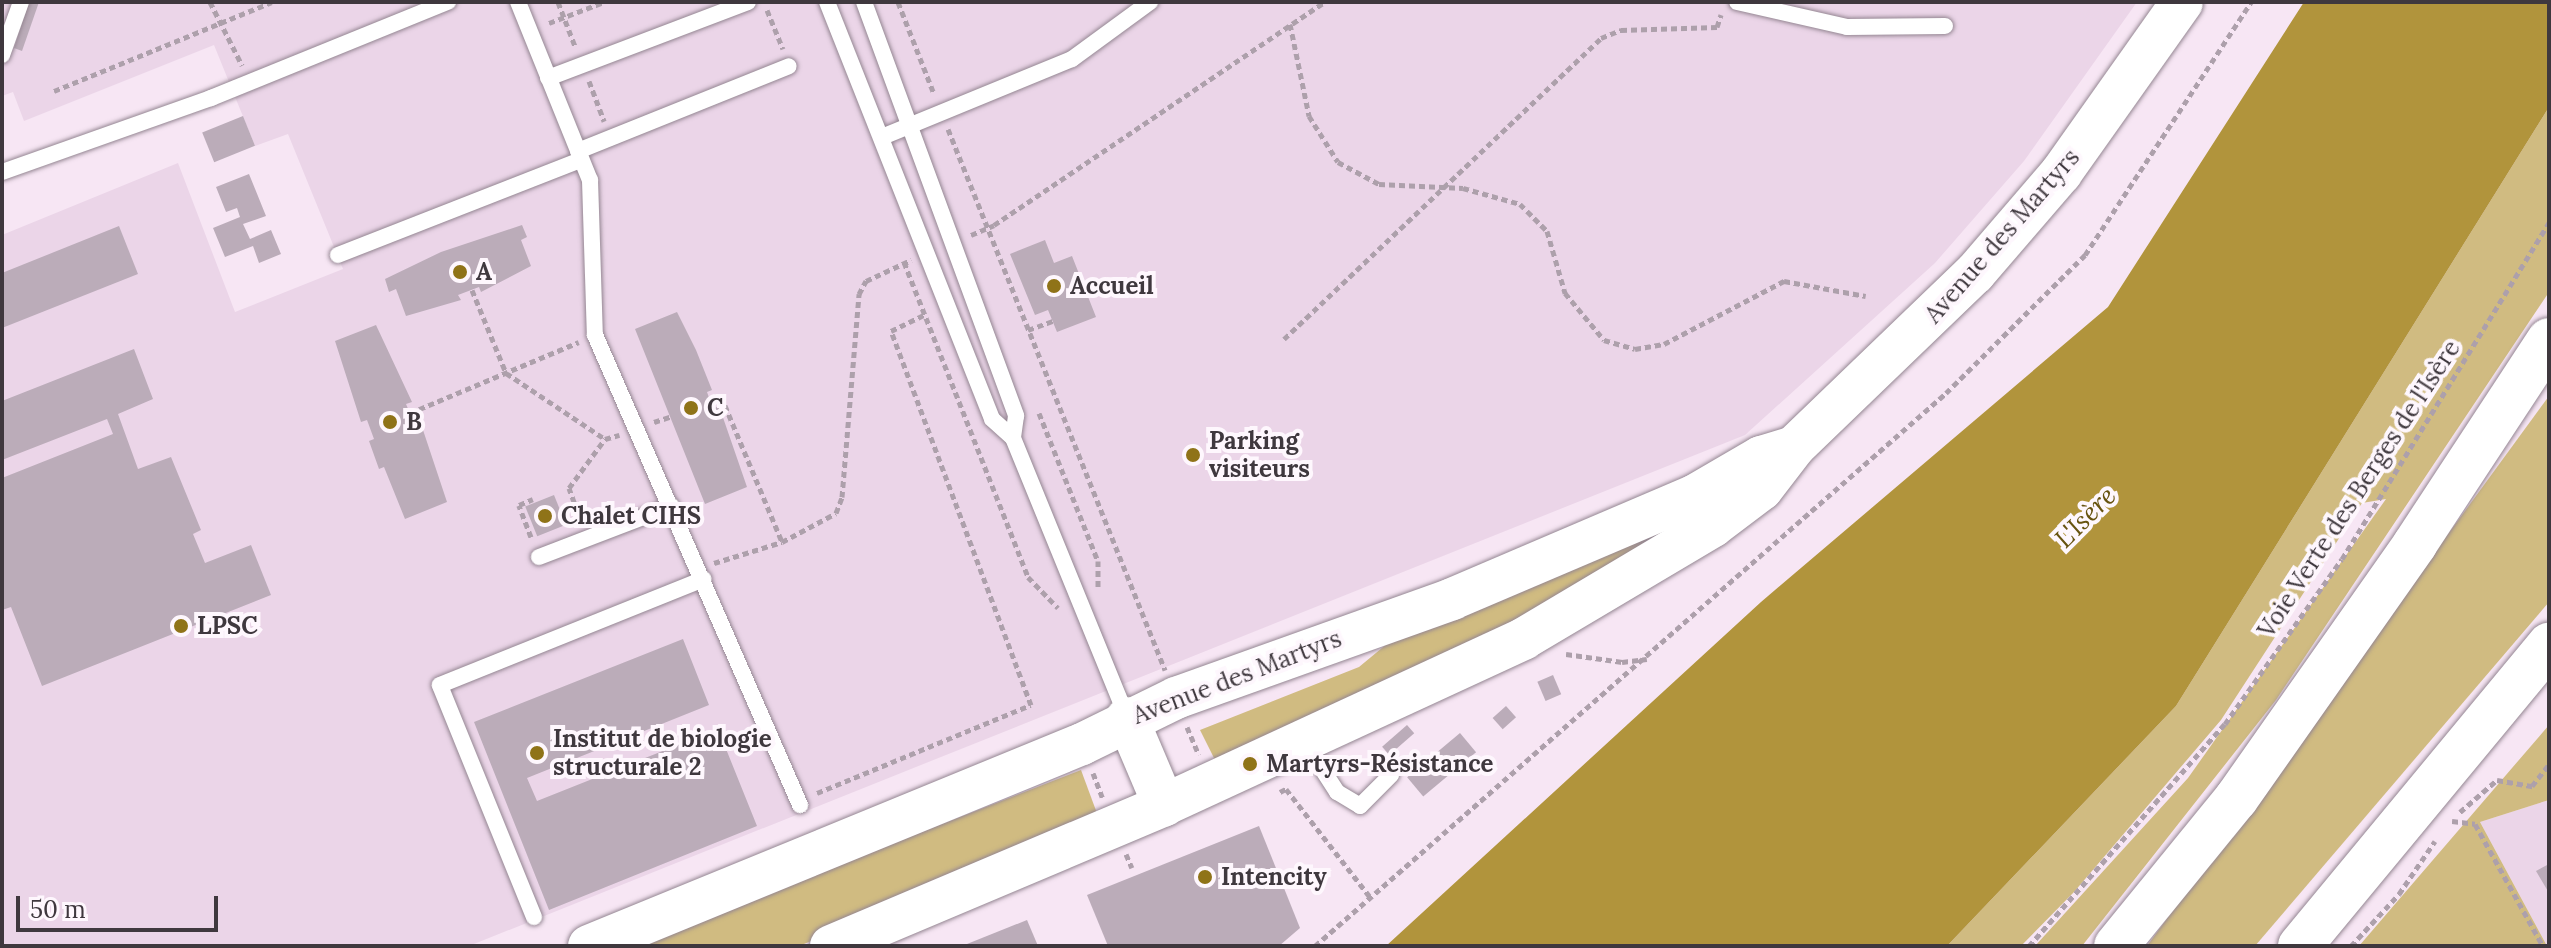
<!DOCTYPE html>
<html>
<head>
<meta charset="utf-8">
<style>
  body { margin:0 }
  #map { position:relative; width:2551px; height:948px; overflow:hidden; background:#f7e6f4; font-family:Lora,serif }
  div>[style] { position:absolute }
  .built>* { inset:0; background:#ebd5e8 }
  .green>* { inset:0; background:#d0bb81 }
  .water>* { inset:0; background:#b1943c }
  .building>* { inset:0; background:#bbacb9; transform-origin:0 0 }
  .path>* { height:5px; margin-top:-2.5px; transform-origin:0; background:repeating-linear-gradient(90deg,#ada0ab 0 6px,transparent 0 10px) }
  .roads { filter:drop-shadow(0 0 2px #948692) drop-shadow(0 0 2px #948692) }
  .lane>* { height:16px; margin:-8px; padding:0 8px; transform-origin:8px; border-radius:8px; background:#fff }
  .secondary>* { height:42px; margin:-21px; padding:0 21px; transform-origin:21px; border-radius:21px; background:#fff }
  .highway>* { height:44px; margin:-22px; padding:0 22px; transform-origin:22px; border-radius:22px; background:#fff }
  .dots>* { width:22px; height:22px; translate:-50% -50%; box-sizing:border-box; border:4px solid #fef7fd; border-radius:50% }
  span { translate:-50% -50%; white-space:nowrap; text-align:center; line-height:1.15; -webkit-text-stroke:8px #fef7fd; paint-order:stroke }
  .street-label { font-size:24px; color:#3f383e }
  .poi-label { font-size:24px; color:#3f383e; font-weight:700 }
  .left { translate:0 -50%; text-align:left }
  .water-label { font-size:26px; color:#675310; font-style:italic }
  .frame { position:absolute; inset:0; border:4px solid #3f383e; pointer-events:none }
  .scale { position:absolute; left:16px; top:896px; width:202px; height:36px; box-sizing:border-box; border:4px solid #3f383e; border-top:0; padding-left:10px; font-size:24px; line-height:28px; white-space:nowrap; color:#3f383e; -webkit-text-stroke:6px #fef7fd; paint-order:stroke }
</style>
</head>
<body>
<div id="map">
  <div class="built">
    <i style="clip-path:polygon(2px 2px,2137px 2px,2024px 161px,1935px 263px,1745px 435px,469px 946px,2px 946px,2px 235px,178px 163px,235px 312px,343px 269px,288px 134px,255px 146px,214px 45px,24px 121px,13px 92px,2px 96px)"></i>
    <i style="clip-path:polygon(2549px 800px,2549px 946px,2547px 946px,2480px 822px)"></i>
  </div>
  <div class="green">
    <i style="clip-path:polygon(2549px 107px,2549px 292px,2276px 700px,2082px 946px,2035px 946px,2188px 778px,2386px 499px,2362px 503px,2221px 720px,2074px 892px,2021px 946px,1947px 946px,2176px 706px)"></i>
    <i style="clip-path:polygon(2549px 396px,2549px 602px,2255px 946px,2147px 946px)"></i>
    <i style="clip-path:polygon(1729px 493px,1566px 601px,1217px 764px,1200px 730px,1359px 667px,1388px 643px)"></i>
    <i style="clip-path:polygon(2549px 725px,2549px 800px,2480px 822px,2547px 946px,2359px 946px)"></i>
    <i style="clip-path:polygon(1081px 770px,1098px 816px,929px 894px,799px 946px,629px 946px)"></i>
  </div>
  <div class="water">
    <i style="clip-path:polygon(2304px 2px,2549px 2px,2549px 107px,2176px 706px,1947px 946px,1386px 946px,1761px 602px,2108px 307px)"></i>
  </div>
  <div class="building">
    <i style="clip-path:polygon(29px 2px,39px 2px,22px 51px,14px 48px)"></i>
    <i style="left:243px;top:116px;width:32px;height:44px;rotate:68deg"></i>
    <i style="clip-path:polygon(249px 174px,266px 216px,243px 224px,250px 239px,271px 230px,281px 254px,259px 263px,253px 246px,225px 257px,213px 228px,240px 217px,237px 208px,226px 212px,216px 187px)"></i>
    <i style="clip-path:polygon(522px 225px,527px 237px,521px 240px,531px 266px,481px 292px,479px 287px,458px 295px,461px 300px,406px 316px,396px 289px,389px 292px,385px 279px,441px 252px)"></i>
    <i style="clip-path:polygon(119px 226px,138px 274px,2px 328px,2px 273px)"></i>
    <i style="clip-path:polygon(1045px 240px,1054px 263px,1072px 256px,1096px 317px,1057px 332px,1048px 310px,1035px 315px,1010px 254px)"></i>
    <i style="clip-path:polygon(677px 312px,696px 350px,712px 390px,707px 392px,713px 409px,719px 406px,747px 487px,705px 504px,635px 329px)"></i>
    <i style="clip-path:polygon(376px 325px,412px 402px,406px 404px,414px 423px,420px 421px,447px 502px,405px 519px,384px 467px,379px 469px,369px 441px,374px 439px,367px 420px,361px 422px,335px 341px)"></i>
    <i style="clip-path:polygon(134px 349px,153px 399px,118px 414px,138px 469px,171px 457px,201px 530px,193px 534px,205px 563px,251px 545px,271px 595px,42px 686px,11px 607px,2px 610px,2px 478px,113px 434px,107px 419px,2px 460px,2px 401px)"></i>
    <i style="left:554px;top:495px;width:32px;height:31px;rotate:68deg"></i>
    <i style="clip-path:polygon(683px 639px,709px 705px,527px 778px,537px 801px,718px 729px,757px 826px,549px 910px,474px 722px)"></i>
    <i style="left:1553px;top:675px;width:21px;height:17px;rotate:67deg"></i>
    <i style="left:1506px;top:706px;width:15px;height:18px;rotate:48deg"></i>
    <i style="left:1407px;top:725px;width:11px;height:33px;rotate:49deg"></i>
    <i style="left:1460px;top:733px;width:25px;height:69px;rotate:50deg"></i>
    <i style="clip-path:polygon(1259px 826px,1300px 928px,1279px 946px,1108px 946px,1087px 895px)"></i>
    <i style="clip-path:polygon(2549px 864px,2549px 893px,2536px 871px)"></i>
    <i style="clip-path:polygon(1027px 920px,1038px 946px,962px 946px)"></i>
  </div>
  <div class="path">
    <i style="left:210px;top:2px;width:71px;rotate:63.1deg"></i>
    <i style="left:558px;top:2px;width:47px;rotate:68.9deg"></i>
    <i style="left:898px;top:2px;width:99px;rotate:68.6deg"></i>
    <i style="left:767px;top:10px;width:42px;rotate:67.7deg"></i>
    <i style="left:549px;top:23px;width:59px;rotate:-20.9deg"></i>
    <i style="left:1290px;top:24px;width:94px;rotate:78.3deg"></i>
    <i style="left:1309px;top:116px;width:54px;rotate:57.8deg"></i>
    <i style="left:1338px;top:162px;width:47px;rotate:28.2deg"></i>
    <i style="left:1379px;top:184px;width:84px;rotate:2.7deg"></i>
    <i style="left:1463px;top:188px;width:59px;rotate:15.7deg"></i>
    <i style="left:1520px;top:204px;width:38px;rotate:45deg"></i>
    <i style="left:1547px;top:231px;width:65px;rotate:73.8deg"></i>
    <i style="left:1565px;top:293px;width:61px;rotate:50.3deg"></i>
    <i style="left:1604px;top:340px;width:32px;rotate:16deg"></i>
    <i style="left:1635px;top:349px;width:29px;rotate:-10deg"></i>
    <i style="left:1664px;top:344px;width:136px;rotate:-27.7deg"></i>
    <i style="left:1784px;top:281px;width:83px;rotate:10.4deg"></i>
    <i style="left:589px;top:81px;width:43px;rotate:69.4deg"></i>
    <i style="left:54px;top:91px;width:235px;rotate:-22.2deg"></i>
    <i style="left:948px;top:129px;width:583px;rotate:68.14deg"></i>
    <i style="left:971px;top:235px;width:25px;rotate:-23deg"></i>
    <i style="left:994px;top:225px;width:398px;rotate:-34deg"></i>
    <i style="left:904px;top:262px;width:339px;rotate:68.5deg"></i>
    <i style="left:1028px;top:577px;width:43px;rotate:45.9deg"></i>
    <i style="left:472px;top:290px;width:90px;rotate:67.7deg"></i>
    <i style="left:506px;top:373px;width:119px;rotate:33.7deg"></i>
    <i style="left:605px;top:439px;width:15px;rotate:-16deg"></i>
    <i style="left:1028px;top:330px;width:27px;rotate:-20deg"></i>
    <i style="left:1284px;top:339px;width:437px;rotate:-43.5deg"></i>
    <i style="left:1601px;top:38px;width:22px;rotate:-22deg"></i>
    <i style="left:1621px;top:30px;width:96px;rotate:-1.8deg"></i>
    <i style="left:1717px;top:27px;width:13px;rotate:-72deg"></i>
    <i style="left:710px;top:401px;width:12px;rotate:-24deg"></i>
    <i style="left:721px;top:396px;width:158px;rotate:67.3deg"></i>
    <i style="left:410px;top:413px;width:183px;rotate:-22.8deg"></i>
    <i style="left:1039px;top:413px;width:159px;rotate:68.3deg"></i>
    <i style="left:1098px;top:561px;width:26px;rotate:90deg"></i>
    <i style="left:654px;top:422px;width:19px;rotate:-18deg"></i>
    <i style="left:581px;top:521px;width:35px;rotate:-110deg"></i>
    <i style="left:569px;top:488px;width:61px;rotate:-53.7deg"></i>
    <i style="left:531px;top:537px;width:34px;rotate:-111deg"></i>
    <i style="left:519px;top:505px;width:15px;rotate:-23deg"></i>
    <i style="left:714px;top:563px;width:71px;rotate:-17.2deg"></i>
    <i style="left:782px;top:542px;width:61px;rotate:-28.2deg"></i>
    <i style="left:836px;top:513px;width:17px;rotate:-69deg"></i>
    <i style="left:842px;top:497px;width:204px;rotate:-85.2deg"></i>
    <i style="left:859px;top:294px;width:15px;rotate:-62deg"></i>
    <i style="left:866px;top:281px;width:50px;rotate:-25deg"></i>
    <i style="left:1566px;top:654px;width:57px;rotate:8.1deg"></i>
    <i style="left:1622px;top:662px;width:25px;rotate:-7deg"></i>
    <i style="left:1187px;top:727px;width:30px;rotate:67deg"></i>
    <i style="left:1093px;top:773px;width:26px;rotate:69deg"></i>
    <i style="left:1280px;top:792px;width:7px;rotate:-27deg"></i>
    <i style="left:1286px;top:789px;width:137px;rotate:52.1deg"></i>
    <i style="left:817px;top:793px;width:231px;rotate:-22.4deg"></i>
    <i style="left:1031px;top:705px;width:399px;rotate:-110.5deg"></i>
    <i style="left:891px;top:331px;width:37px;rotate:-26deg"></i>
    <i style="left:2460px;top:812px;width:49px;rotate:-40.9deg"></i>
    <i style="left:2497px;top:780px;width:36px;rotate:10deg"></i>
    <i style="left:2532px;top:786px;width:28px;rotate:-52deg"></i>
    <i style="left:2452px;top:821px;width:23px;rotate:7deg"></i>
    <i style="left:2475px;top:824px;width:140px;rotate:60.9deg"></i>
    <i style="left:1126px;top:854px;width:15px;rotate:67deg"></i>
    <i style="left:1315px;top:946px;width:839px;rotate:-41.23deg"></i>
    <i style="left:1946px;top:393px;width:196px;rotate:-44.8deg"></i>
    <i style="left:2085px;top:255px;width:303px;rotate:-56.7deg"></i>
    <i style="left:2029px;top:946px;width:296px;rotate:-48.6deg"></i>
    <i style="left:2225px;top:724px;width:202px;rotate:-54.7deg"></i>
    <i style="left:2342px;top:559px;width:395px;rotate:-58.4deg"></i>
    <i style="left:2351px;top:946px;width:71px;rotate:-47.3deg"></i>
    <i style="left:2399px;top:894px;width:64px;rotate:-55.8deg"></i>
  </div>
  <div class="roads">
    <div class="lane">
      <i style="left:518px;top:2px;width:192px;rotate:68deg"></i>
      <i style="left:590px;top:180px;width:155px;rotate:88.2deg"></i>
      <i style="left:595px;top:335px;width:513px;rotate:66.43deg"></i>
      <i style="left:827px;top:2px;width:448px;rotate:68.4deg"></i>
      <i style="left:992px;top:419px;width:28px;rotate:42deg"></i>
      <i style="left:1013px;top:438px;width:301px;rotate:67.8deg"></i>
      <i style="left:864px;top:2px;width:441px;rotate:69.8deg"></i>
      <i style="left:1016px;top:416px;width:22px;rotate:98deg"></i>
      <i style="left:1737px;top:2px;width:113px;rotate:12.8deg"></i>
      <i style="left:1847px;top:27px;width:98px;rotate:-0.6deg"></i>
      <i style="left:2px;top:55px;width:56px;rotate:-70.3deg"></i>
      <i style="left:548px;top:78px;width:214px;rotate:-20.8deg"></i>
      <i style="left:882px;top:137px;width:205px;rotate:-22.3deg"></i>
      <i style="left:1072px;top:59px;width:97px;rotate:-36.2deg"></i>
      <i style="left:578px;top:151px;width:227px;rotate:-21.9deg"></i>
      <i style="left:2px;top:172px;width:222px;rotate:-19.5deg"></i>
      <i style="left:211px;top:98px;width:256px;rotate:-22.1deg"></i>
      <i style="left:338px;top:255px;width:261px;rotate:-21.4deg"></i>
      <i style="left:539px;top:557px;width:142px;rotate:-21deg"></i>
      <i style="left:1304px;top:741px;width:61px;rotate:57.1deg"></i>
      <i style="left:1337px;top:792px;width:27px;rotate:31deg"></i>
      <i style="left:1360px;top:806px;width:44px;rotate:-45deg"></i>
      <i style="left:534px;top:917px;width:250px;rotate:-112.1deg"></i>
      <i style="left:440px;top:685px;width:284px;rotate:-21.9deg"></i>
    </div>
    <div class="secondary">
      <i style="left:1127px;top:718px;width:95px;rotate:67deg"></i>
      <i style="left:589px;top:946px;width:533px;rotate:-22.28deg"></i>
      <i style="left:1082px;top:744px;width:105px;rotate:-26.1deg"></i>
      <i style="left:1176px;top:698px;width:293px;rotate:-19.7deg"></i>
      <i style="left:1452px;top:599px;width:263px;rotate:-23.1deg"></i>
      <i style="left:1694px;top:496px;width:78px;rotate:-30.2deg"></i>
      <i style="left:1761px;top:457px;width:30px;rotate:-17deg"></i>
      <i style="left:831px;top:946px;width:362px;rotate:-22.9deg"></i>
      <i style="left:1164px;top:805px;width:396px;rotate:-24.8deg"></i>
      <i style="left:1523px;top:639px;width:221px;rotate:-30.7deg"></i>
      <i style="left:1713px;top:526px;width:61px;rotate:-37.1deg"></i>
      <i style="left:1762px;top:489px;width:54px;rotate:-52.5deg"></i>
      <i style="left:1795px;top:446px;width:250px;rotate:-43.9deg"></i>
      <i style="left:1975px;top:273px;width:132px;rotate:-49.3deg"></i>
      <i style="left:2061px;top:173px;width:209px;rotate:-54.7deg"></i>
    </div>
    <div class="highway">
      <i style="left:2116px;top:946px;width:190px;rotate:-50.8deg"></i>
      <i style="left:2236px;top:799px;width:312px;rotate:-54.9deg"></i>
      <i style="left:2415px;top:544px;width:244px;rotate:-56.7deg"></i>
      <i style="left:2300px;top:946px;width:391px;rotate:-50.4deg"></i>
    </div>
  </div>
  <div class="dots">
    <i style="left:460px;top:272px;background:#8f7318"></i>
    <i style="left:1054px;top:286px;background:#8f7318"></i>
    <i style="left:691px;top:408px;background:#8f7318"></i>
    <i style="left:390px;top:422px;background:#8f7318"></i>
    <i style="left:1193px;top:455px;background:#8f7318"></i>
    <i style="left:545px;top:516px;background:#8f7318"></i>
    <i style="left:181px;top:626px;background:#8f7318"></i>
    <i style="left:537px;top:753px;background:#8f7318"></i>
    <i style="left:1250px;top:764px;background:#8f7318"></i>
    <i style="left:1205px;top:877px;background:#8f7318"></i>
  </div>
  <div class="street-label">
    <span style="left:2002px;top:236px;rotate:-49deg">Avenue des Martyrs</span>
    <span style="left:2359px;top:489px;rotate:-57deg">Voie Verte des Berges de l'Isère</span>
    <span style="left:1237px;top:677px;rotate:-21deg">Avenue des Martyrs</span>
  </div>
  <div class="poi-label">
    <span class="left" style="left:476px;top:272px">A</span>
    <span class="left" style="left:1070px;top:286px">Accueil</span>
    <span class="left" style="left:707px;top:408px">C</span>
    <span class="left" style="left:406px;top:422px">B</span>
    <span class="left" style="left:1209px;top:455px">Parking<br>visiteurs</span>
    <span class="left" style="left:561px;top:516px">Chalet CIHS</span>
    <span class="left" style="left:197px;top:626px">LPSC</span>
    <span class="left" style="left:553px;top:753px">Institut de biologie<br>structurale 2</span>
    <span class="left" style="left:1266px;top:764px">Martyrs-Résistance</span>
    <span class="left" style="left:1221px;top:877px">Intencity</span>
  </div>
  <div class="water-label">
    <span style="left:2085px;top:517px;rotate:-45deg">L'Isère</span>
  </div>
  <div class="frame"></div>
  <div class="scale">50 m</div>
</div>
</body>
</html>
